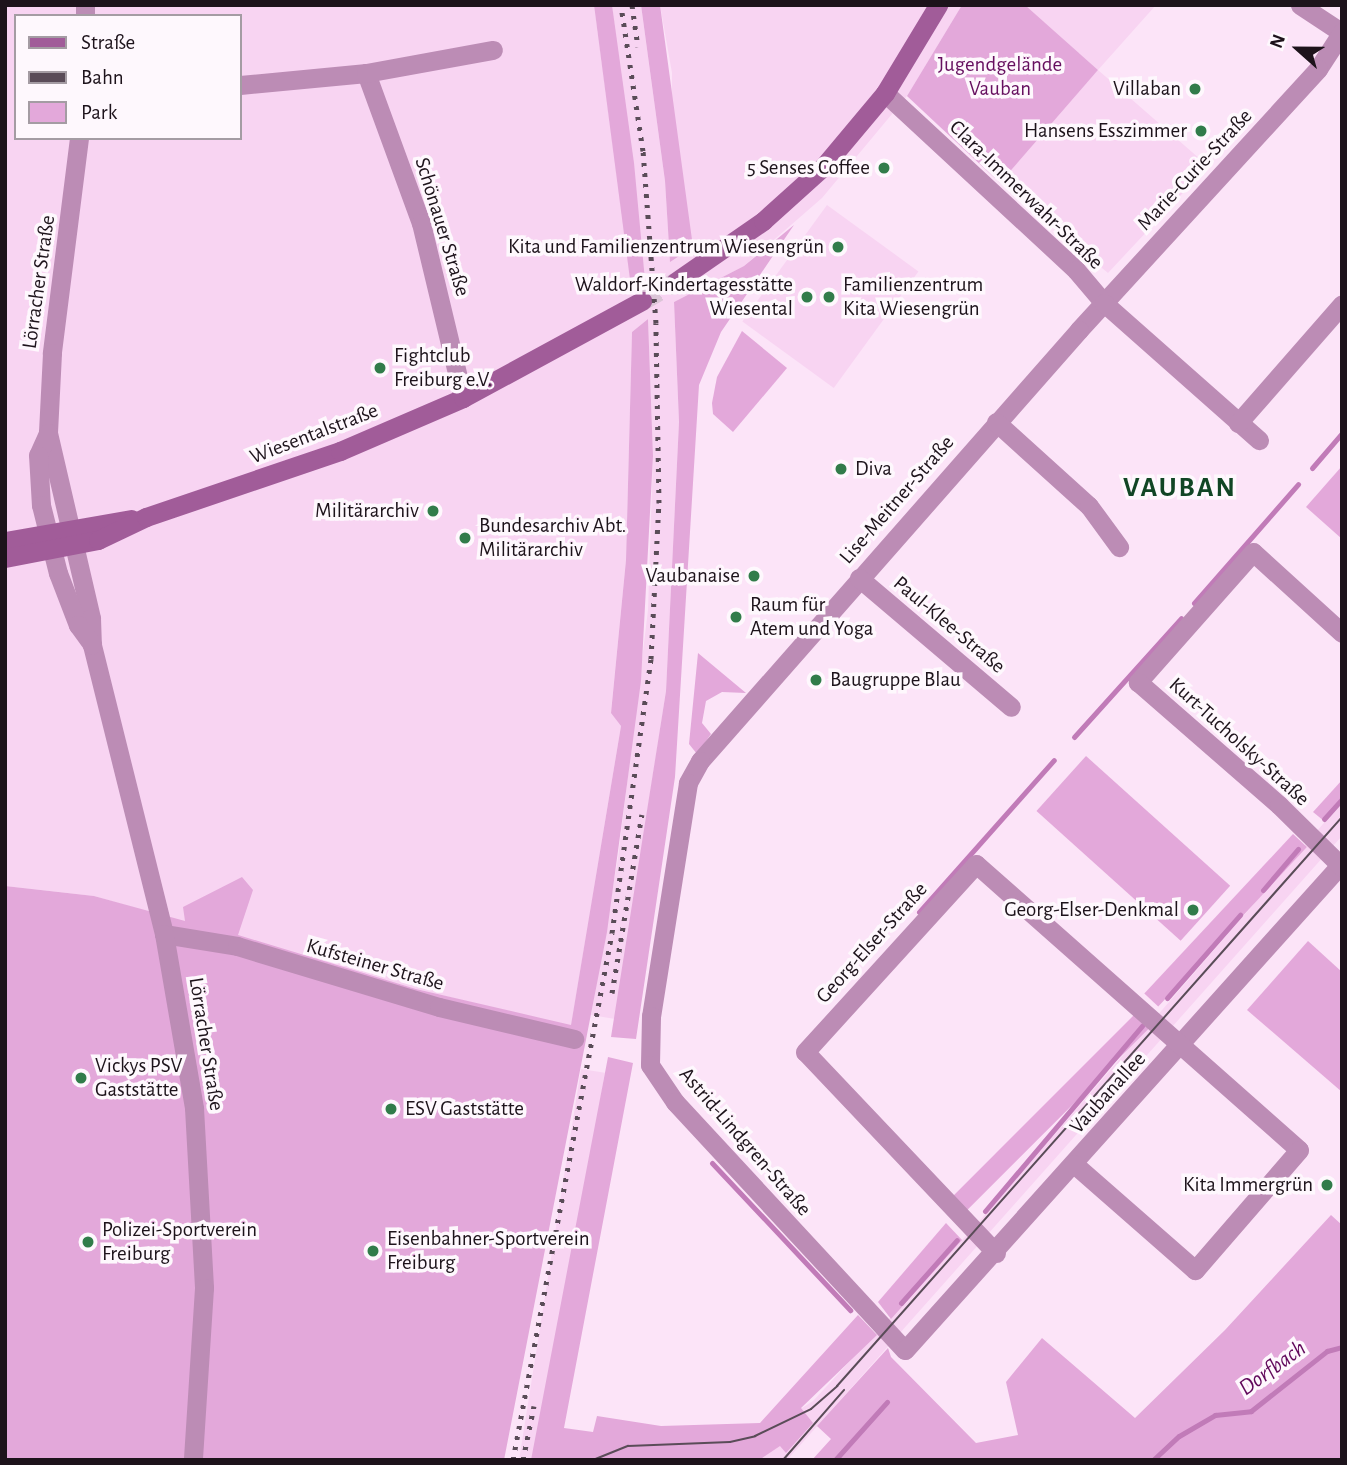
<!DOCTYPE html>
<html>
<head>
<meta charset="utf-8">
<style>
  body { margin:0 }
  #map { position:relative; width:1347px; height:1465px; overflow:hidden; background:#fce4f8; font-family:"Alegreya Sans",sans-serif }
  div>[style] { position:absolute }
  .built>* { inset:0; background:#f8d4f2; transform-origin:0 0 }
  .green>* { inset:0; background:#e3a8da; transform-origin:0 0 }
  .stream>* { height:5px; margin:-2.5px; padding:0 2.5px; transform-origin:2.5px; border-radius:2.5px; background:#c17bb8 }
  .secondary-tunnel>* { height:19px; margin-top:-9.5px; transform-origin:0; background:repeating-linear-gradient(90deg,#dbc5d7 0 19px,transparent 0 29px) }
  .minor>* { height:19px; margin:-9.5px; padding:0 9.5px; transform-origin:9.5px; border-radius:9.5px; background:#bc8cb5 }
  .tertiary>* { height:19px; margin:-9.5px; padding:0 9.5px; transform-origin:9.5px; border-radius:9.5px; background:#bc8cb5 }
  .secondary>* { height:19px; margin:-9.5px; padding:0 9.5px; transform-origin:9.5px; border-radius:9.5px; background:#a15c99 }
  .tram>* { height:2px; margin:-1px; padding:0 1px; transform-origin:1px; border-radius:1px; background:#5a4c58 }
  .rail>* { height:5px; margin-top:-2.5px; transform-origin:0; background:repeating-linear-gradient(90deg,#5a4c58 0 3.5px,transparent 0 10.5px) }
  .dots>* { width:19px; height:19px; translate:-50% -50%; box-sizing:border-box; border:4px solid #fef8fd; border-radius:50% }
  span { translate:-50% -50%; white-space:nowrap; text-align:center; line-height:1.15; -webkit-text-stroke:7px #fef8fd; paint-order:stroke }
  .park-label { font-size:21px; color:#660f5f }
  .poi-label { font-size:21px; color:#1d131b }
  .right { translate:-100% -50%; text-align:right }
  .left { translate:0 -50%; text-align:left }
  .street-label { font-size:21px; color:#1d131b }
  .water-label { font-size:23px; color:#61085b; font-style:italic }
  .district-label { font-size:28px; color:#114625; font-weight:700; letter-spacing:2px }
  .frame { position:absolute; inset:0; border:7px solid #1d131b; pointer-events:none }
  .legend { position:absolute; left:14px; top:14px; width:228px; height:126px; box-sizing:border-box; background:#fef8fd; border:2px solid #a49ca3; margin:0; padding:9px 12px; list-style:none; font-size:21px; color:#1d131b }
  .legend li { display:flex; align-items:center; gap:14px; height:35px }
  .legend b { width:35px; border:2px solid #a49ca3 }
  .north { position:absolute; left:1263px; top:14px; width:70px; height:70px; -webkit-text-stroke:5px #fef8fd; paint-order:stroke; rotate:291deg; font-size:19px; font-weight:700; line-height:28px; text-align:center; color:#1d131b }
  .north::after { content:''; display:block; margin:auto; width:24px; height:32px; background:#1d131b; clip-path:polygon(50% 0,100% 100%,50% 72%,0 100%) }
</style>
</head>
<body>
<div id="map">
  <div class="built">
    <i style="clip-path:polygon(evenodd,5px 5px,594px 5px,632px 287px,645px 280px,612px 5px,641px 5px,665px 181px,670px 261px,672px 73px,660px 5px,962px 5px,907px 96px,822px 198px,744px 266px,674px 302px,679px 422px,666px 691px,615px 1019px,591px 1015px,618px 858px,648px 610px,653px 456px,648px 319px,632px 332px,626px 560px,611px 712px,621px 726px,571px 1026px,416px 989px,94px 896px,5px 886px,5px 5px,16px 16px,240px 16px,240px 138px,16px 138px,16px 16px)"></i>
    <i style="clip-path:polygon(1025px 5px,1156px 5px,1098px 70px,1208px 166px,1108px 273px,1000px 183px,1098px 70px)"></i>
    <i style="left:827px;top:205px;width:113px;height:144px;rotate:36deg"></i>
    <i style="clip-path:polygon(1342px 802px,1342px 836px,1332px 847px,787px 1460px,759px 1460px,766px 1451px,581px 1460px,740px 1434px,791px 1415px,813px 1401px,977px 1224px)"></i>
    <i style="left:581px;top:1069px;width:24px;height:399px;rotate:9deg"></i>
  </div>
  <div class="green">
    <i style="clip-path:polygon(594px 5px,612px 5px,634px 163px,645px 280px,631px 287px)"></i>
    <i style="clip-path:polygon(641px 5px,660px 5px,693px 247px,670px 262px,665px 181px)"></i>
    <i style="clip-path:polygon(962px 5px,1025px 5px,1098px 70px,1000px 183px,907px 96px)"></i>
    <i style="clip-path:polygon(794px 225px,721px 332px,699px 385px,675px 777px,636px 1039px,611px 1037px,666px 691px,679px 422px,674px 302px,744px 266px)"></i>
    <i style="clip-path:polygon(648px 319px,653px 456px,641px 681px,607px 932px,504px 1460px,5px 1460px,5px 886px,94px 896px,185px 921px,183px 907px,242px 877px,253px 890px,238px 935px,416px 989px,571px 1025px,621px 726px,611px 713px,626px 560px,632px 332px)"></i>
    <i style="clip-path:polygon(742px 331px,787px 368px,733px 432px,713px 414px,712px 403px,717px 377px)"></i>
    <i style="clip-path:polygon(1342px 466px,1342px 539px,1306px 507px)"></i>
    <i style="clip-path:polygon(698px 653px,746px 693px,722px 692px,706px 701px,702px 723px,711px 734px,697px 754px,689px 744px)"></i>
    <i style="left:1086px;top:756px;width:194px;height:74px;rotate:42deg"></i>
    <i style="clip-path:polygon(1342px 780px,1342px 802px,1324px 821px,1313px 812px)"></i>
    <i style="left:1293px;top:834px;width:19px;height:218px;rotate:43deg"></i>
    <i style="clip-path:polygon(1308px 941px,1342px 972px,1342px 1092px,1247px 1010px)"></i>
    <i style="left:1135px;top:1014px;width:20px;height:259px;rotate:45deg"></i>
    <i style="clip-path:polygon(608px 1057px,633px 1063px,564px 1428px,593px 1432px,597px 1416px,661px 1426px,760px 1423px,858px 1315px,877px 1335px,801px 1408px,813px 1423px,786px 1453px,780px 1446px,759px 1460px,531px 1460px)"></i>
    <i style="clip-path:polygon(1331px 1215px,1342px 1225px,1342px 1460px,812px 1460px,831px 1439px,817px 1426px,888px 1348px,891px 1357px,976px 1443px,1018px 1435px,1006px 1382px,1042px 1338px,1135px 1418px,1225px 1330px)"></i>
    <i style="clip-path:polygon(946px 1223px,962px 1240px,891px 1319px,878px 1302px)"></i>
  </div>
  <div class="stream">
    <i style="left:1312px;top:468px;width:46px;rotate:-49.4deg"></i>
    <i style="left:1194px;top:603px;width:158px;rotate:-48.8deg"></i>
    <i style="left:1074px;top:737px;width:160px;rotate:-48deg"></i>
    <i style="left:1324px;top:819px;width:27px;rotate:-48deg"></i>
    <i style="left:1263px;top:890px;width:54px;rotate:-49.5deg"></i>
    <i style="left:919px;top:912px;width:203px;rotate:-48.4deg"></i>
    <i style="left:1167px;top:998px;width:111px;rotate:-48.7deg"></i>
    <i style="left:712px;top:1163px;width:202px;rotate:46.8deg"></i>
    <i style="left:985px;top:1211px;width:243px;rotate:-49.7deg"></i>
    <i style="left:901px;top:1303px;width:84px;rotate:-48.4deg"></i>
    <i style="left:835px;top:1460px;width:78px;rotate:-48.1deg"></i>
    <i style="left:1153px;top:1460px;width:35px;rotate:-43deg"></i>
    <i style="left:1179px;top:1436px;width:42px;rotate:-30.3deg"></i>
    <i style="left:1215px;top:1415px;width:36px;rotate:-6deg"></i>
    <i style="left:1251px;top:1411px;width:97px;rotate:-38.3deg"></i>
    <i style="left:1327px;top:1351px;width:16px;rotate:-15deg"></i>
  </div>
  <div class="secondary-tunnel">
    <i style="left:642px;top:301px;width:38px;rotate:-30deg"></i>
  </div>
  <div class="minor">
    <i style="left:1300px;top:5px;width:49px;rotate:33.4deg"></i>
    <i style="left:1342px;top:32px;width:44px;rotate:123deg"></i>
    <i style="left:1318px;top:69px;width:354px;rotate:132.5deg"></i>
    <i style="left:1079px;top:330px;width:574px;rotate:131.33deg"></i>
    <i style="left:700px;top:761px;width:25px;rotate:119deg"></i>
    <i style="left:688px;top:783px;width:236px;rotate:99deg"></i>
    <i style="left:651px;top:1016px;width:49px;rotate:91.2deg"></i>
    <i style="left:650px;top:1065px;width:45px;rotate:56deg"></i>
    <i style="left:675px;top:1102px;width:338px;rotate:47.2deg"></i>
    <i style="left:905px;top:1350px;width:654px;rotate:-48.1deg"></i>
    <i style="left:366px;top:73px;width:160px;rotate:69.9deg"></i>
    <i style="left:421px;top:223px;width:180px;rotate:76.5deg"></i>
    <i style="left:240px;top:85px;width:127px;rotate:-5.4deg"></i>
    <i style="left:366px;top:73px;width:129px;rotate:-10.3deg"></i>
    <i style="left:885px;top:93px;width:260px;rotate:42.8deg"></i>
    <i style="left:1076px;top:270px;width:43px;rotate:49.7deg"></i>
    <i style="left:1104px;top:303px;width:207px;rotate:41.5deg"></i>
    <i style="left:996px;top:422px;width:125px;rotate:42.1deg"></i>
    <i style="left:1089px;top:506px;width:51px;rotate:53.8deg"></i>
    <i style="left:1238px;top:423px;width:158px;rotate:-48.8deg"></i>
    <i style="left:859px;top:578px;width:199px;rotate:40.3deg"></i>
    <i style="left:1342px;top:633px;width:120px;rotate:-137.7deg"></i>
    <i style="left:1253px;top:552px;width:174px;rotate:131.5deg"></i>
    <i style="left:1138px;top:682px;width:187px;rotate:41.1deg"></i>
    <i style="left:1279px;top:805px;width:88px;rotate:44.5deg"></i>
    <i style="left:164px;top:934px;width:74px;rotate:9.3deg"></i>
    <i style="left:237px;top:946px;width:211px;rotate:16.8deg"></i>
    <i style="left:439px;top:1007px;width:139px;rotate:13.3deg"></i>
    <i style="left:996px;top:1253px;width:277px;rotate:-133.5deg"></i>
    <i style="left:805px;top:1052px;width:254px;rotate:-47.7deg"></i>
    <i style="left:976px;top:864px;width:431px;rotate:41.5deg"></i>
    <i style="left:1299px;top:1150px;width:159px;rotate:130.9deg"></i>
    <i style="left:1195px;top:1270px;width:161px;rotate:-138.8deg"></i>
  </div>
  <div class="tertiary">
    <i style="left:85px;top:5px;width:11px;rotate:90deg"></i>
    <i style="left:79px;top:138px;width:217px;rotate:97.2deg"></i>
    <i style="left:52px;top:353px;width:80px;rotate:92.9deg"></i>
    <i style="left:48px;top:433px;width:190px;rotate:76.9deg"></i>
    <i style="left:91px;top:618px;width:27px;rotate:88deg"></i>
    <i style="left:92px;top:645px;width:298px;rotate:76deg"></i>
    <i style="left:164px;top:934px;width:177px;rotate:80.2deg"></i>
    <i style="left:194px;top:1108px;width:180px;rotate:86.8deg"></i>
    <i style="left:204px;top:1288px;width:172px;rotate:93.7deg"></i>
    <i style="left:48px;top:433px;width:24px;rotate:114deg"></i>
    <i style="left:38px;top:455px;width:50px;rotate:86.6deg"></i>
    <i style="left:41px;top:505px;width:70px;rotate:76deg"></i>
    <i style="left:58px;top:573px;width:56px;rotate:69deg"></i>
    <i style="left:78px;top:625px;width:24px;rotate:54deg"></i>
  </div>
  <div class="secondary">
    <i style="left:675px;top:282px;width:107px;rotate:-34.7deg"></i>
    <i style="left:763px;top:221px;width:81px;rotate:-42deg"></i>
    <i style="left:823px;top:167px;width:97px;rotate:-50deg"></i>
    <i style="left:885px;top:93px;width:103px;rotate:-58.9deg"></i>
    <i style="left:5px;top:541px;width:128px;rotate:-9.9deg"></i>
    <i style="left:5px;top:558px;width:95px;rotate:-11deg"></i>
    <i style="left:98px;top:540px;width:53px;rotate:-25.6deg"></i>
    <i style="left:146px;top:517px;width:205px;rotate:-18.8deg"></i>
    <i style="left:340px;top:451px;width:134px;rotate:-23.3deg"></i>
    <i style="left:463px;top:398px;width:204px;rotate:-28.5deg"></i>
  </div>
  <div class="tram">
    <i style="left:593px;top:1460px;width:38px;rotate:-22deg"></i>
    <i style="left:628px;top:1446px;width:102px;rotate:-2.2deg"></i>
    <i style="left:730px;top:1442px;width:26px;rotate:-13deg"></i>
    <i style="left:755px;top:1436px;width:62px;rotate:-25.7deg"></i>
    <i style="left:811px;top:1409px;width:35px;rotate:-41deg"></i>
    <i style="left:837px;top:1386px;width:761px;rotate:-48.41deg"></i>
    <i style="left:783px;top:1460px;width:93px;rotate:-48.9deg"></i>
  </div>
  <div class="rail">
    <i style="left:632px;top:5px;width:42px;rotate:81.9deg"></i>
    <i style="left:612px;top:993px;width:181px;rotate:-80.5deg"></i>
    <i style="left:513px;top:1460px;width:536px;rotate:-79.36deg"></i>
    <i style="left:612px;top:933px;width:277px;rotate:-81.9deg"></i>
    <i style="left:651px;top:659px;width:156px;rotate:-87.1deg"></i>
    <i style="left:659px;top:503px;width:180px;rotate:-91deg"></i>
    <i style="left:656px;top:323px;width:172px;rotate:-94.3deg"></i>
    <i style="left:643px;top:151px;width:148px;rotate:-98.6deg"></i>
    <i style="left:523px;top:1460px;width:55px;rotate:-78.5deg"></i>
  </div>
  <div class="dots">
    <i style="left:1195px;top:89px;background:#317c4a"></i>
    <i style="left:1201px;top:131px;background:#317c4a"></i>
    <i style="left:884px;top:168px;background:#317c4a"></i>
    <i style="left:838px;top:247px;background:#317c4a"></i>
    <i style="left:807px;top:297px;background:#317c4a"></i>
    <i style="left:829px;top:297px;background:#317c4a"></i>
    <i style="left:380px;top:368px;background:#317c4a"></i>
    <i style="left:841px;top:469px;background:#317c4a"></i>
    <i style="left:433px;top:511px;background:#317c4a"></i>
    <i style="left:465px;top:538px;background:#317c4a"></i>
    <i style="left:754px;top:576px;background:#317c4a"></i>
    <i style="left:736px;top:617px;background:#317c4a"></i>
    <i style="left:816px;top:680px;background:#317c4a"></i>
    <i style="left:1193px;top:910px;background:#317c4a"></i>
    <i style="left:81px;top:1078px;background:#317c4a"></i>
    <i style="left:391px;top:1109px;background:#317c4a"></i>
    <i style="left:1327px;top:1185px;background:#317c4a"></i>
    <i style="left:88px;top:1242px;background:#317c4a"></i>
    <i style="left:373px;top:1251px;background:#317c4a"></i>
  </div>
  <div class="park-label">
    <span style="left:1000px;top:77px">Jugendgelände<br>Vauban</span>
  </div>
  <div class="poi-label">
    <span class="right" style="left:1181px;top:89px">Villaban</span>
    <span class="right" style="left:1187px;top:131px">Hansens Esszimmer</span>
    <span class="right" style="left:870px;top:168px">5 Senses Coffee</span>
    <span class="right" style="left:824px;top:247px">Kita und Familienzentrum Wiesengrün</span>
    <span class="right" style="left:793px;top:297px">Waldorf-Kindertagesstätte<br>Wiesental</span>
    <span class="left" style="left:843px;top:297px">Familienzentrum<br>Kita Wiesengrün</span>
    <span class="left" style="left:394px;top:368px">Fightclub<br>Freiburg e.V.</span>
    <span class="left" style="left:855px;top:469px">Diva</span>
    <span class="right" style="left:419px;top:511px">Militärarchiv</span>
    <span class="left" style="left:479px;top:538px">Bundesarchiv Abt.<br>Militärarchiv</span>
    <span class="right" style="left:740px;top:576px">Vaubanaise</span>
    <span class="left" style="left:750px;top:617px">Raum für<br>Atem und Yoga</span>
    <span class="left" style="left:830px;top:680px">Baugruppe Blau</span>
    <span class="right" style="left:1179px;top:910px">Georg-Elser-Denkmal</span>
    <span class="left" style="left:95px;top:1078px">Vickys PSV<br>Gaststätte</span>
    <span class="left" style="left:405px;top:1109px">ESV Gaststätte</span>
    <span class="right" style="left:1313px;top:1185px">Kita Immergrün</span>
    <span class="left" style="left:102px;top:1242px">Polizei-Sportverein<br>Freiburg</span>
    <span class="left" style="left:387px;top:1251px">Eisenbahner-Sportverein<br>Freiburg</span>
  </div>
  <div class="street-label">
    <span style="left:1195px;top:170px;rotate:-47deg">Marie-Curie-Straße</span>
    <span style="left:1026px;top:195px;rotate:44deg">Clara-Immerwahr-Straße</span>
    <span style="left:442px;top:227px;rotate:73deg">Schönauer Straße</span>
    <span style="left:39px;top:282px;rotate:-82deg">Lörracher Straße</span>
    <span style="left:314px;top:434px;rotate:-21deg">Wiesentalstraße</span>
    <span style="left:897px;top:500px;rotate:-49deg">Lise-Meitner-Straße</span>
    <span style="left:949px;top:625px;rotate:40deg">Paul-Klee-Straße</span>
    <span style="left:1239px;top:742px;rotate:42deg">Kurt-Tucholsky-Straße</span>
    <span style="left:872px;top:943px;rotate:-48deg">Georg-Elser-Straße</span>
    <span style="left:375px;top:965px;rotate:16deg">Kufsteiner Straße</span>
    <span style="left:206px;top:1044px;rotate:81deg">Lörracher Straße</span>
    <span style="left:1108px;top:1093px;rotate:-48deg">Vaubanallee</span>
    <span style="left:745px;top:1142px;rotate:49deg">Astrid-Lindgren-Straße</span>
  </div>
  <div class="water-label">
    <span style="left:1273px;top:1369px;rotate:-36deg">Dorfbach</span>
  </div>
  <div class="district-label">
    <span style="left:1180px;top:488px">VAUBAN</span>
  </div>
  <div class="frame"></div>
  <ul class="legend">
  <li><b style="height:9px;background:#a15c99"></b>Straße</li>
  <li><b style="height:9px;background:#5a4c58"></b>Bahn</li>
  <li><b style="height:19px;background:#e3a8da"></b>Park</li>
  </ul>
  <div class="north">N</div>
</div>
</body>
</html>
